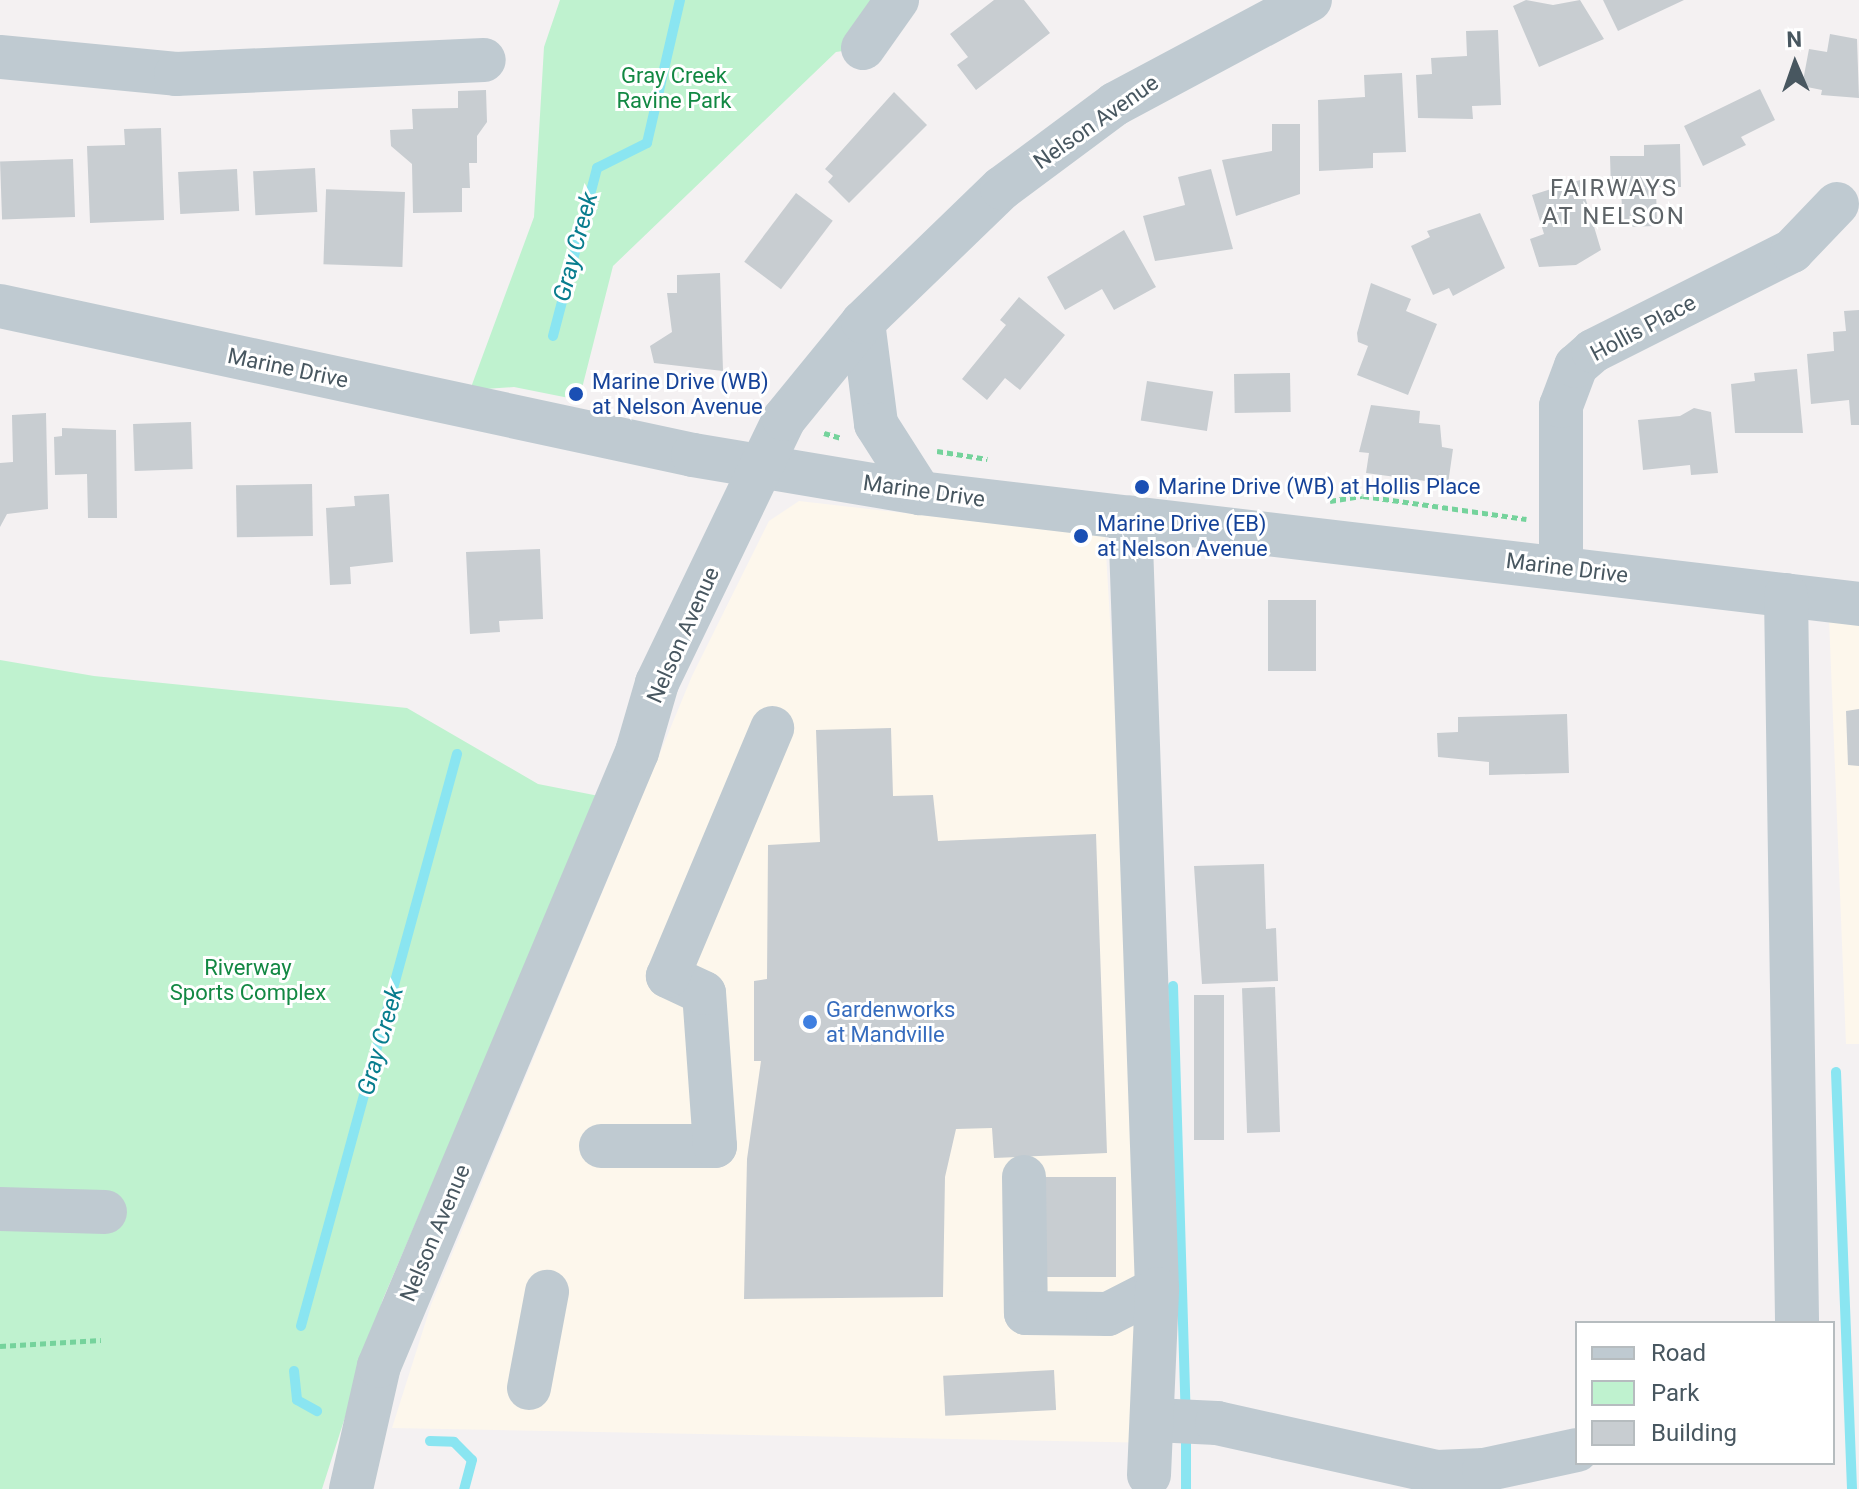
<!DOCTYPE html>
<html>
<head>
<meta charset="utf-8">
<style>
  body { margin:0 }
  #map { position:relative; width:1859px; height:1489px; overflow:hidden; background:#f4f1f2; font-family:Roboto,sans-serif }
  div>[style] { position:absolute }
  .commercial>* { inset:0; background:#fdf7ec }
  .green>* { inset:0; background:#bff2cf }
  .stream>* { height:10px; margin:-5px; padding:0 5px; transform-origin:5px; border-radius:5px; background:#8ae5f1 }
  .building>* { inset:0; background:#c8cdd1; transform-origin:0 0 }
  .path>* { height:5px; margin-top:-2.5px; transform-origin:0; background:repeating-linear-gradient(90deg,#75d39c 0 6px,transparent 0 10px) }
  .minor>* { height:44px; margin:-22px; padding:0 22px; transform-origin:22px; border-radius:22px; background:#bfcad1 }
  .dots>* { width:22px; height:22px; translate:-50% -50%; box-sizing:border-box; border:4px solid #fff; border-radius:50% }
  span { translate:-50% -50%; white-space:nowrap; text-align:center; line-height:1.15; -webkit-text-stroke:6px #fff; paint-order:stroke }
  .park-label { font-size:22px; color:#128843 }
  .street-label { font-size:22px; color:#485760 }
  .transit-label { font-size:22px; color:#164399 }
  .left { translate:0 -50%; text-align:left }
  .shop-label { font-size:22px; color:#366cbe }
  .neighbourhood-label { font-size:24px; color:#5d6367; letter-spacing:2px }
  .water-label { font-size:24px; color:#087d8e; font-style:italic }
  .legend { position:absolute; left:1575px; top:1321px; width:260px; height:144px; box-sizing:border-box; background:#fff; border:2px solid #b6bcbf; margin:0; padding:10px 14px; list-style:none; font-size:24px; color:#485760 }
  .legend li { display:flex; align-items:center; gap:16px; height:40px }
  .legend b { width:40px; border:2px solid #b6bcbf }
  .north { position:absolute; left:1755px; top:24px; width:80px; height:80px; -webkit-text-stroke:6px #fff; paint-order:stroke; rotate:358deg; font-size:22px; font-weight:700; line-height:32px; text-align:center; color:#485760 }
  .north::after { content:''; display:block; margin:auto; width:28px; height:36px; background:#485760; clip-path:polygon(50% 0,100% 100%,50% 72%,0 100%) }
</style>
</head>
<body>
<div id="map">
  <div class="commercial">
    <i style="clip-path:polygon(799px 501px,1105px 536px,1159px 1443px,392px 1428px,431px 1305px,692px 676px,769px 521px)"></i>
    <i style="clip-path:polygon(1829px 618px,1859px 622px,1859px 1044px,1846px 1044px)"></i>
  </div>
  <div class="green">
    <i style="clip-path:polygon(560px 0,897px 0,863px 48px,836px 52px,613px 266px,579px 400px,514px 387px,470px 390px,534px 217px,544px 47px)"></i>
    <i style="clip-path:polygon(0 660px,94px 676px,407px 708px,538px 784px,599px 796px,383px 1299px,322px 1489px,0 1489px)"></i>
  </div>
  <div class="stream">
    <i style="left:553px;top:336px;width:174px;rotate:-75.3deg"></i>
    <i style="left:597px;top:168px;width:56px;rotate:-26.6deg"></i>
    <i style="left:647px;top:143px;width:147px;rotate:-77deg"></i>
    <i style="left:1173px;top:986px;width:415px;rotate:88.3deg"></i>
    <i style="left:1836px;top:1072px;width:417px;rotate:87.8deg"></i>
    <i style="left:301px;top:1326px;width:593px;rotate:-74.74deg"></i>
    <i style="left:294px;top:1371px;width:29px;rotate:84deg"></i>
    <i style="left:297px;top:1400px;width:23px;rotate:29deg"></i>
    <i style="left:430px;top:1441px;width:24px;rotate:2deg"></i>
    <i style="left:454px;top:1442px;width:25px;rotate:45deg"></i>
    <i style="left:472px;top:1460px;width:30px;rotate:105deg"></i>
    <i style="left:1186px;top:1489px;width:50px;rotate:-90deg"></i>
  </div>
  <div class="building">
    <i style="clip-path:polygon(994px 0,1024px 0,1050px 33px,976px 90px,957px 65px,968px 57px,950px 34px)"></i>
    <i style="clip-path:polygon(1526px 0,1553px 5px,1580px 0,1604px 39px,1539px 67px,1513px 6px)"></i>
    <i style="clip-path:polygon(1603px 0,1684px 0,1618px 31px)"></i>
    <i style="clip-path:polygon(1498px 30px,1501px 105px,1472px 106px,1473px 119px,1418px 118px,1416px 75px,1432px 74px,1431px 58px,1467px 56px,1466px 31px)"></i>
    <i style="clip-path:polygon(1830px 34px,1857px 39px,1859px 98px,1821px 95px,1822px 90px,1802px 86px,1809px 49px,1827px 52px)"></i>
    <i style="clip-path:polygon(1402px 73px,1406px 152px,1373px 153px,1373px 168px,1319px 171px,1318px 100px,1365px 97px,1364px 75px)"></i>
    <i style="clip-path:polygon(1760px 89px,1775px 120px,1741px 137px,1746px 145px,1703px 166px,1684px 126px)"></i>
    <i style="clip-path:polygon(486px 90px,487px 122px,477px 136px,477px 163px,469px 163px,470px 188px,462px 188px,462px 212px,413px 213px,412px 164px,391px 146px,390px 130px,413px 129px,412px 109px,458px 108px,458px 91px)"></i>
    <i style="clip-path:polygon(894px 92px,927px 125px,849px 203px,828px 182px,833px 176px,825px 169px)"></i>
    <i style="clip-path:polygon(1272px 124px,1300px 124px,1300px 194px,1236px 216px,1222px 160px,1272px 151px)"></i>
    <i style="clip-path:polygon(161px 128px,164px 220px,90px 223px,87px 146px,125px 145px,124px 129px)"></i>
    <i style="clip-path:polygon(1680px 144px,1681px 187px,1656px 187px,1657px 226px,1623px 227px,1621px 189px,1611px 189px,1610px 156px,1644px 156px,1644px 145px)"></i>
    <i style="left:73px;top:159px;width:58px;height:73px;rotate:88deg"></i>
    <i style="left:315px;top:168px;width:44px;height:62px;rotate:87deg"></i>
    <i style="left:237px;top:169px;width:42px;height:59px;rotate:87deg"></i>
    <i style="clip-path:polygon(1211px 169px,1233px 249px,1155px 261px,1143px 216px,1185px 205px,1178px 177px)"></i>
    <i style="clip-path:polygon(1580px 180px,1601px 250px,1576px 265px,1539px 267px,1530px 239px,1544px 234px,1532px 195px)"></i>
    <i style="left:405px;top:192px;width:75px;height:79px;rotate:92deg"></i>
    <i style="left:796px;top:193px;width:46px;height:86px;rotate:37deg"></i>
    <i style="clip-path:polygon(1480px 213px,1505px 268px,1453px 296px,1449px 288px,1433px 295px,1411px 246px,1430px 237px,1427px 231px)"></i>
    <i style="clip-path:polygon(1124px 230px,1156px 287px,1114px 310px,1102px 289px,1065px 310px,1047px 277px)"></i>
    <i style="clip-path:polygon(720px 273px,723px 371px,654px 363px,650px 346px,672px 332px,667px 293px,677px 293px,677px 275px)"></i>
    <i style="clip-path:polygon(1371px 283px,1411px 299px,1406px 311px,1437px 324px,1408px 395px,1357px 375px,1368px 346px,1358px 342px,1357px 333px)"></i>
    <i style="clip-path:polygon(1019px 297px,1065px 335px,1020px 390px,1005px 378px,987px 400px,962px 379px,1006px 325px,1000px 320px)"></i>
    <i style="clip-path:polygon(1859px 310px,1859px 425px,1851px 425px,1849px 400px,1811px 404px,1807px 354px,1834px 351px,1833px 332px,1846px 331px,1844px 311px)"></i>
    <i style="clip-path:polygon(1797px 369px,1803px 433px,1735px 433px,1731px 384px,1755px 381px,1754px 373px)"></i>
    <i style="left:1290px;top:373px;width:39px;height:56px;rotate:89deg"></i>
    <i style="left:1147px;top:381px;width:67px;height:40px;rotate:9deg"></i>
    <i style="clip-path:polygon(1371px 405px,1420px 411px,1419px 423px,1440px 425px,1442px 447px,1453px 449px,1448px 484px,1366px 473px,1369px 453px,1359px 452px)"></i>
    <i style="clip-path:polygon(1694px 408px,1711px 412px,1718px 473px,1691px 475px,1690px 465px,1643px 470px,1638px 420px,1680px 416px)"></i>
    <i style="clip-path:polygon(46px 413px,48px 509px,7px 514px,0 527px,0 463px,13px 462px,12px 415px)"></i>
    <i style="left:191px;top:422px;width:47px;height:58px;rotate:88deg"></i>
    <i style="clip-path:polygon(62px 428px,116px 430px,117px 518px,88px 518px,87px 474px,55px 475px,54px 437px,62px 436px)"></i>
    <i style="left:312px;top:484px;width:52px;height:76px;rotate:89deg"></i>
    <i style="clip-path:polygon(389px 494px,393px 562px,350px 567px,351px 584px,330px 585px,326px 508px,355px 506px,354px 496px)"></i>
    <i style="clip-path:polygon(540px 549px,543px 619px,499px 621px,500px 632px,470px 634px,466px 552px)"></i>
    <i style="left:1268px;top:600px;width:48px;height:71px"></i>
    <i style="clip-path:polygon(1859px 709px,1859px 766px,1848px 765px,1846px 711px)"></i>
    <i style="clip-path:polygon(1567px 714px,1569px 773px,1489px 775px,1489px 762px,1438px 757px,1437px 733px,1458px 732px,1458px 717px)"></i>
    <i style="clip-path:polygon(891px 728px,893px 796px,933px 795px,938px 841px,1096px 834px,1107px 1153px,994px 1158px,992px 1128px,956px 1129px,945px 1177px,943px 1297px,744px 1299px,747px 1159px,761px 1061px,754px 1061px,754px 981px,767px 979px,768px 845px,820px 842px,816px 730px)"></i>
    <i style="clip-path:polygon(1264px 864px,1266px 929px,1276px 928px,1278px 981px,1202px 984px,1194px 866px)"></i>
    <i style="left:1275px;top:987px;width:145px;height:33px;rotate:88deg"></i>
    <i style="left:1194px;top:995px;width:30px;height:145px"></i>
    <i style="left:1043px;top:1177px;width:73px;height:100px"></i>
    <i style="left:1054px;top:1370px;width:40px;height:111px;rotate:87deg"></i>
  </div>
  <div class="path">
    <i style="left:824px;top:433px;width:19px;rotate:16deg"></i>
    <i style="left:937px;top:451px;width:51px;rotate:9.1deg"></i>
    <i style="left:1330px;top:501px;width:33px;rotate:-9deg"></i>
    <i style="left:1363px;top:496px;width:165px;rotate:8deg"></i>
    <i style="left:0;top:1346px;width:101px;rotate:-3.4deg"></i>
  </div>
  <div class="minor">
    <i style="left:863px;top:48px;width:59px;rotate:-54.7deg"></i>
    <i style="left:0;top:57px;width:177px;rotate:5.5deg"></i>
    <i style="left:176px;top:74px;width:308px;rotate:-2.6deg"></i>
    <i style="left:0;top:306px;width:709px;rotate:12.13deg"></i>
    <i style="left:693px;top:455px;width:230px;rotate:9.5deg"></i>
    <i style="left:920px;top:493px;width:946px;rotate:6.74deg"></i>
    <i style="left:863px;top:322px;width:103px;rotate:82.7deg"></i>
    <i style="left:876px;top:424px;width:82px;rotate:57.5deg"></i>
    <i style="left:1561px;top:567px;width:161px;rotate:-90deg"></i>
    <i style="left:1561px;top:406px;width:43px;rotate:-69.4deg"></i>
    <i style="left:1576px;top:366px;width:23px;rotate:-41deg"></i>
    <i style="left:1593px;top:351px;width:223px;rotate:-26.7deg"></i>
    <i style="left:1792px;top:251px;width:65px;rotate:-46.2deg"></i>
    <i style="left:1786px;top:595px;width:728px;rotate:89.13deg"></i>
    <i style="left:601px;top:1146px;width:114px"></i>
    <i style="left:715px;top:1146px;width:153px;rotate:-94.1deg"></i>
    <i style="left:704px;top:993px;width:40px;rotate:-155deg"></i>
    <i style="left:668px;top:976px;width:269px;rotate:-67.2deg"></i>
    <i style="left:1024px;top:1177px;width:136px;rotate:89.2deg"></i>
    <i style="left:1026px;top:1313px;width:82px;rotate:0.7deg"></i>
    <i style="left:1108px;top:1314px;width:55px;rotate:-27deg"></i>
    <i style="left:1157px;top:1289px;width:772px;rotate:-92deg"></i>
    <i style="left:0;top:1209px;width:105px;rotate:1.6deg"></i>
    <i style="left:529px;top:1388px;width:98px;rotate:-79.4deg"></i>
    <i style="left:1154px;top:1420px;width:63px;rotate:2.7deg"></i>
    <i style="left:1217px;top:1423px;width:225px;rotate:12.6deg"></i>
    <i style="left:1437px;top:1472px;width:47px;rotate:-2.4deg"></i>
    <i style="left:1484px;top:1470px;width:95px;rotate:-12.1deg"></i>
    <i style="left:1149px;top:1475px;width:186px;rotate:-87.5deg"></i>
    <i style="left:351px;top:1489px;width:126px;rotate:-77.2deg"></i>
    <i style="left:379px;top:1366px;width:666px;rotate:-67.21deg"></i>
    <i style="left:637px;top:752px;width:72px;rotate:-73.8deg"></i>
    <i style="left:657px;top:683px;width:293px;rotate:-64.3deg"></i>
    <i style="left:784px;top:419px;width:125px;rotate:-50.8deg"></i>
    <i style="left:863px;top:322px;width:193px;rotate:-44deg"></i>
    <i style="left:1002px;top:188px;width:141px;rotate:-36.6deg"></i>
    <i style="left:1115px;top:104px;width:221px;rotate:-28.1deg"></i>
  </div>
  <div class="dots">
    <i style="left:576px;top:394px;background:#1a4fb4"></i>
    <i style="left:1142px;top:487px;background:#1a4fb4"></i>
    <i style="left:1081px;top:536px;background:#1a4fb4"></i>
    <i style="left:810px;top:1022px;background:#3f7fe0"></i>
  </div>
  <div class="park-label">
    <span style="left:674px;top:88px">Gray Creek<br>Ravine Park</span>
    <span style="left:248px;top:980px">Riverway<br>Sports Complex</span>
  </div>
  <div class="street-label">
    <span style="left:1096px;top:122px;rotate:-35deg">Nelson Avenue</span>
    <span style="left:1643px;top:328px;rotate:-28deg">Hollis Place</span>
    <span style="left:288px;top:368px;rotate:12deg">Marine Drive</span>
    <span style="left:924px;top:491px;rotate:8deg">Marine Drive</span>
    <span style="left:1567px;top:568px;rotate:7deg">Marine Drive</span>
    <span style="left:683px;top:635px;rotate:-66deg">Nelson Avenue</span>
    <span style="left:435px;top:1233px;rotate:-67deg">Nelson Avenue</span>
  </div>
  <div class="transit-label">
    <span class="left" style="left:592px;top:394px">Marine Drive (WB)<br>at Nelson Avenue</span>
    <span class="left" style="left:1158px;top:487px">Marine Drive (WB) at Hollis Place</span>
    <span class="left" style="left:1097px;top:536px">Marine Drive (EB)<br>at Nelson Avenue</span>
  </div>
  <div class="shop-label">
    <span class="left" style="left:826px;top:1022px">Gardenworks<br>at Mandville</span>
  </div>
  <div class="neighbourhood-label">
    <span style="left:1614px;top:203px">FAIRWAYS<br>AT NELSON</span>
  </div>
  <div class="water-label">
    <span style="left:576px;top:247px;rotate:-75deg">Gray Creek</span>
    <span style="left:381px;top:1041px;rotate:-74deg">Gray Creek</span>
  </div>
  <ul class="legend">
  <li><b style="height:10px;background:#bfcad1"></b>Road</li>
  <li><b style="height:22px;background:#bff2cf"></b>Park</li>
  <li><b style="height:22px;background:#c8cdd1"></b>Building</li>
  </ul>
  <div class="north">N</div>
</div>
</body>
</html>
